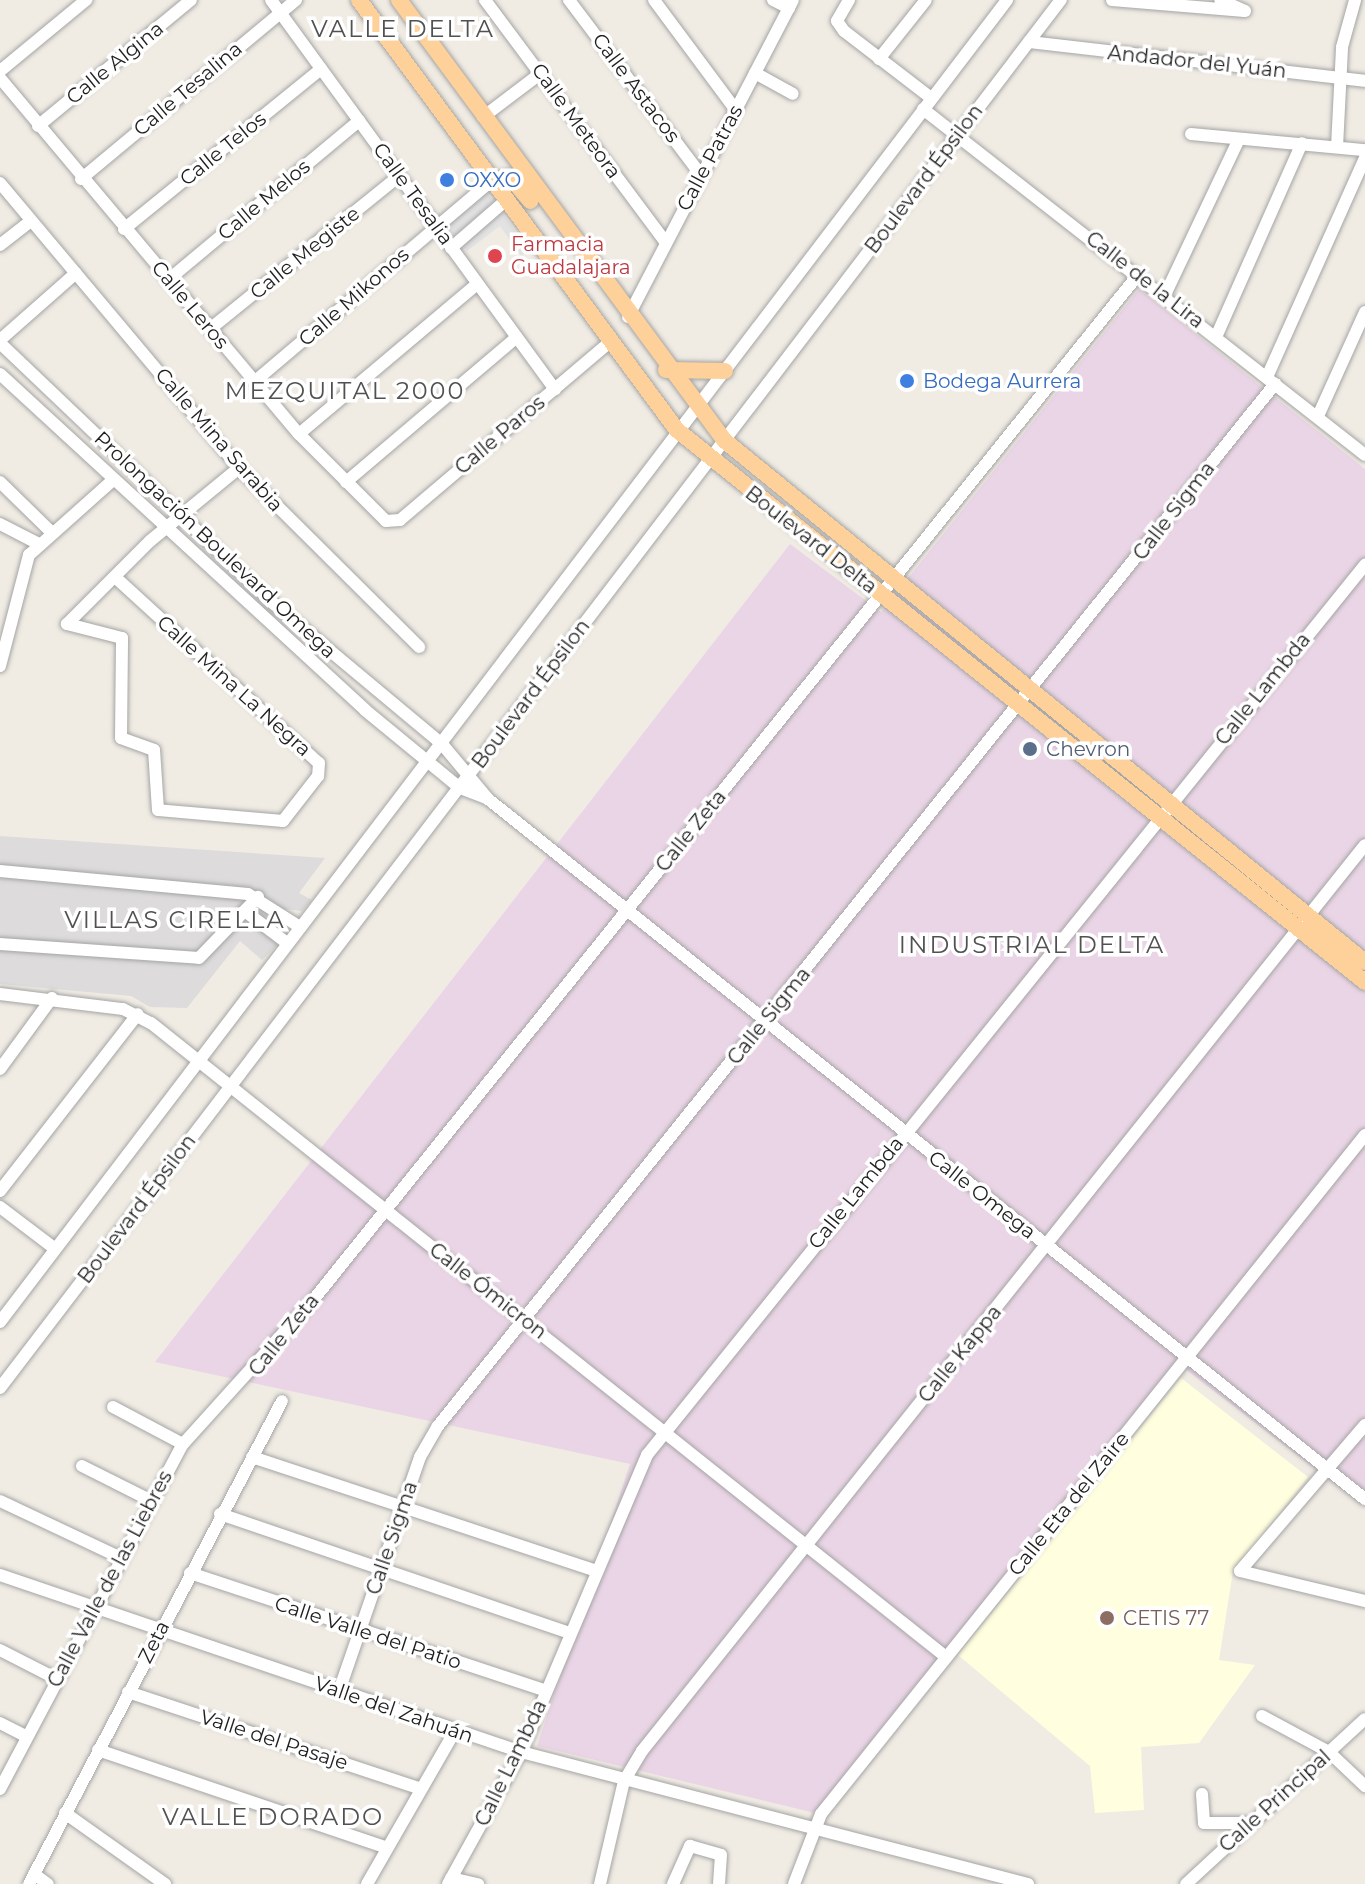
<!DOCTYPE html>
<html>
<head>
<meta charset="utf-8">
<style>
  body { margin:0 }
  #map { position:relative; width:1365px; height:1884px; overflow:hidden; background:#f0ece4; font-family:Montserrat,sans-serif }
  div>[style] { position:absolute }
  .residential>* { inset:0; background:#dddbdb }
  .industrial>* { inset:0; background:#ead5e6 }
  .education>* { inset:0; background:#fffede }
  .parking>* { inset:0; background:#e2e2e2 }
  .roads { filter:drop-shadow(0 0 2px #a5a5a5) drop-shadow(0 0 2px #a5a5a5) }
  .minor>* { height:12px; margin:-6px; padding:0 6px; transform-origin:6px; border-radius:6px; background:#fff }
  .major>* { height:16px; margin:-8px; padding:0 8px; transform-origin:8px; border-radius:8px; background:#ffd19a }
  .dots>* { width:22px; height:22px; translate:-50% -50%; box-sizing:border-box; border:4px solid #fff; border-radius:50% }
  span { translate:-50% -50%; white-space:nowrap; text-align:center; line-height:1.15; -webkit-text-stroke:7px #fff; paint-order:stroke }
  .street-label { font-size:20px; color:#1e1e1e }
  .shop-label { font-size:20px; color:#366cbe }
  .left { translate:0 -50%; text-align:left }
  .health-label { font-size:20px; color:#be3a42 }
  .service-label { font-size:20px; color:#4e5e75 }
  .education-label { font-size:20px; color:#785e54 }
  .quarter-label { font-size:24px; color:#515151; letter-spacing:2px }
</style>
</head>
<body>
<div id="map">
  <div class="residential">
    <i style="clip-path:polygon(0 836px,325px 858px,299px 893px,312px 900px,302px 911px,286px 909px,267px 930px,277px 945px,262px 960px,240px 941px,187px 1008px,150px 1007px,131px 996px,0 984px)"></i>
  </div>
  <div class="industrial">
    <i style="clip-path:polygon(1139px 289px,1365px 469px,1365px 1507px,1185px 1369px,815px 1813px,537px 1746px,630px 1464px,155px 1362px,790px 544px,881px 612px)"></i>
  </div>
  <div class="education">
    <i style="clip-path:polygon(1181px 1378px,1308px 1477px,1233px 1571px,1219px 1660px,1255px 1665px,1199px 1743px,1141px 1747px,1144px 1810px,1095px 1813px,1090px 1766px,958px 1655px)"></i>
  </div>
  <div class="parking">
    <i style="clip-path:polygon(486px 192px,529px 249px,521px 256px,500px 226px,467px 251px,445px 223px)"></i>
  </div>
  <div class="roads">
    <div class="minor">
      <i style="left:271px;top:0;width:482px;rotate:53.9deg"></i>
      <i style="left:485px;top:0;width:303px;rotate:53.3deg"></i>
      <i style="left:569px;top:0;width:219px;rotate:53deg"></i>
      <i style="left:654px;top:0;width:136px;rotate:53.4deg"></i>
      <i style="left:773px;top:0;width:18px;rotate:27deg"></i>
      <i style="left:849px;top:0;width:24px;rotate:120deg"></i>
      <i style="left:837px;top:21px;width:12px;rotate:55deg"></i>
      <i style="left:844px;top:31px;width:110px;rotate:37.6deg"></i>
      <i style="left:1112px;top:0;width:133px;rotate:4.7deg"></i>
      <i style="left:1245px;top:11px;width:27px;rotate:-156deg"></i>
      <i style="left:1029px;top:42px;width:338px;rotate:6.6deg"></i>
      <i style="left:879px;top:59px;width:75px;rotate:-51.5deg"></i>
      <i style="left:0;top:71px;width:112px;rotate:-39.5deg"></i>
      <i style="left:755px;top:73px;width:43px;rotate:28.9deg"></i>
      <i style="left:0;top:78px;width:465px;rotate:50deg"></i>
      <i style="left:299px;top:434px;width:123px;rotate:45deg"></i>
      <i style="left:386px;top:521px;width:14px;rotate:-4deg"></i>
      <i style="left:400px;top:520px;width:274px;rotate:-40.3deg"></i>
      <i style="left:923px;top:109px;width:561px;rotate:38.05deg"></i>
      <i style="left:483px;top:117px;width:73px;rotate:-37.2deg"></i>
      <i style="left:38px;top:126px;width:198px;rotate:-39.5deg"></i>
      <i style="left:1191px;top:134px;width:175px;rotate:5.3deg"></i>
      <i style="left:1337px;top:147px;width:100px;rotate:-87.1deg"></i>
      <i style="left:1342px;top:47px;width:49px;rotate:-74.5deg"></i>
      <i style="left:81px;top:179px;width:280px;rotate:-39.8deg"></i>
      <i style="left:0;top:183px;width:372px;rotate:50deg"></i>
      <i style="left:239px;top:468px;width:254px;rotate:44.8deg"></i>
      <i style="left:124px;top:229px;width:254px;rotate:-39.1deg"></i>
      <i style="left:0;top:245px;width:39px;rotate:-38deg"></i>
      <i style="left:451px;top:248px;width:72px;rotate:-41deg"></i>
      <i style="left:168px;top:280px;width:249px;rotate:-39.8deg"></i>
      <i style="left:1164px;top:297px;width:175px;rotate:-64.6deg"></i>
      <i style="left:628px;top:317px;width:357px;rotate:-62.5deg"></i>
      <i style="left:210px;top:329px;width:243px;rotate:-39deg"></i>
      <i style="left:1216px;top:337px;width:212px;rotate:-66.1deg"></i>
      <i style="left:0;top:340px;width:101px;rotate:-41.4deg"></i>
      <i style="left:0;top:343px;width:378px;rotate:43.6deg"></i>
      <i style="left:274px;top:604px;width:219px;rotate:39.8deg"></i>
      <i style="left:442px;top:744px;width:72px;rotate:50.1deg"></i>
      <i style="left:0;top:374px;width:496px;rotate:42.6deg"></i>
      <i style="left:365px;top:710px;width:123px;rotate:39.4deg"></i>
      <i style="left:460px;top:788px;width:30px;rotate:21deg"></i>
      <i style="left:488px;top:799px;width:1122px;rotate:38.6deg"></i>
      <i style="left:1267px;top:377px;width:240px;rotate:-65.9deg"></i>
      <i style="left:254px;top:382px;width:311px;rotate:-40.3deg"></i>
      <i style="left:1318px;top:416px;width:114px;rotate:-65.7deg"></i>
      <i style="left:299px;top:434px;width:233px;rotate:-40.1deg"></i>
      <i style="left:0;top:482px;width:73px;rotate:44.4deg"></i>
      <i style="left:346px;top:482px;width:223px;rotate:-40.3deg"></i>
      <i style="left:0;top:524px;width:44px;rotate:27.1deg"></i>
      <i style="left:115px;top:577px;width:276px;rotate:42.4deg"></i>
      <i style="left:319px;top:763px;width:13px;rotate:94deg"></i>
      <i style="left:318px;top:776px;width:57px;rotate:127.9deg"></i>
      <i style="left:283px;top:821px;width:125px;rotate:-175deg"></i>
      <i style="left:158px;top:810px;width:60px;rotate:-93.8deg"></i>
      <i style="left:154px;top:750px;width:35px;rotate:-160deg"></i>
      <i style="left:121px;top:738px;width:100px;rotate:-89.4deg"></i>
      <i style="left:122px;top:638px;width:57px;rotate:-165.7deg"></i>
      <i style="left:67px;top:624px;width:117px;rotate:-45deg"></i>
      <i style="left:150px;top:541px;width:115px;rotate:-39.4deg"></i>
      <i style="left:0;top:666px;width:115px;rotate:-75.4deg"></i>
      <i style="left:29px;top:555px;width:113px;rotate:-41.8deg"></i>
      <i style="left:0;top:871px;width:249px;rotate:5.3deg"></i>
      <i style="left:248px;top:894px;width:62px;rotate:32.4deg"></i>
      <i style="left:246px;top:912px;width:51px;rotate:37.1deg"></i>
      <i style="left:0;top:944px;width:199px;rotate:4deg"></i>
      <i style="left:199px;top:958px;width:85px;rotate:-46deg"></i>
      <i style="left:0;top:994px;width:124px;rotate:7deg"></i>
      <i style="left:123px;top:1009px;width:31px;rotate:27deg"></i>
      <i style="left:151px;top:1023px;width:1017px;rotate:38.57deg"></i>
      <i style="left:0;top:1069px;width:88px;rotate:-53.8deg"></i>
      <i style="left:0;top:1191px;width:224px;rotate:-52.1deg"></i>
      <i style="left:0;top:1207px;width:68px;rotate:37.2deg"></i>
      <i style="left:0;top:1322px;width:1662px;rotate:-52.7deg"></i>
      <i style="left:0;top:1388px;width:1747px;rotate:-52.61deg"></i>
      <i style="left:113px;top:1407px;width:79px;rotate:27.9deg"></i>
      <i style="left:1365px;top:1425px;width:192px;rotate:130.6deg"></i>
      <i style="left:1240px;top:1571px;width:129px;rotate:13.5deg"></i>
      <i style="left:252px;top:1457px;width:359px;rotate:18.3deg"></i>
      <i style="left:82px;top:1466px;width:76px;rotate:26.6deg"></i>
      <i style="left:0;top:1501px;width:134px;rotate:25.2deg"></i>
      <i style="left:220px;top:1514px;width:369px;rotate:18.8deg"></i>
      <i style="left:190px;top:1573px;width:375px;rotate:18.3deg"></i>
      <i style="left:0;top:1575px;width:550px;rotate:18.76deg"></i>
      <i style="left:521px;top:1752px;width:524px;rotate:14.59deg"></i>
      <i style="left:0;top:1650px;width:64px;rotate:27deg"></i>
      <i style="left:339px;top:1691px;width:248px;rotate:-70.9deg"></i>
      <i style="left:420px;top:1457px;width:36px;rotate:-60deg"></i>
      <i style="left:438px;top:1426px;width:1337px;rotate:-51.23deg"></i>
      <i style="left:128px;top:1692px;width:309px;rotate:18.3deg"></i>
      <i style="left:1262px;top:1716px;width:76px;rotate:28.2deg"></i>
      <i style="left:1329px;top:1752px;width:50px;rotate:43.4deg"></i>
      <i style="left:0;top:1723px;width:30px;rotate:27deg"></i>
      <i style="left:98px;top:1750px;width:305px;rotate:18.7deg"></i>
      <i style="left:0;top:1789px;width:391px;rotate:-62.1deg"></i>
      <i style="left:183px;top:1444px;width:195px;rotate:-47.9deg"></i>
      <i style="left:314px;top:1299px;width:1314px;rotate:-51.18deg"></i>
      <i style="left:1202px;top:1794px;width:29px;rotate:86deg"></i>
      <i style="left:1204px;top:1823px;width:47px"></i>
      <i style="left:65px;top:1813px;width:123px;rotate:35.4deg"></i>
      <i style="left:34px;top:1874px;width:17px;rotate:36deg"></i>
      <i style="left:451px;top:1878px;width:28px;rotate:13deg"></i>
      <i style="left:29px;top:1884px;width:545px;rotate:-62.35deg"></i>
      <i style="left:367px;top:1884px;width:177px;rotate:-60.1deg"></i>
      <i style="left:448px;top:1884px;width:151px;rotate:-61.1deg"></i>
      <i style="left:521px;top:1752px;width:323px;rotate:-67deg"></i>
      <i style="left:647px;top:1455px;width:1144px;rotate:-51.11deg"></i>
      <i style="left:600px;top:1884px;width:106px;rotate:-76.9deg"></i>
      <i style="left:624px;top:1781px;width:35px;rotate:-59deg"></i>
      <i style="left:642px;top:1751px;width:1159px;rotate:-51.41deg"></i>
      <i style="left:673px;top:1884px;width:42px;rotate:-65.9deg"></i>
      <i style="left:690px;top:1846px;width:32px;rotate:16deg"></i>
      <i style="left:721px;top:1855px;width:29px;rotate:94deg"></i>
      <i style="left:794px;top:1884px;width:75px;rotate:-68.9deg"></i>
      <i style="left:821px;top:1814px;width:870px;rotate:-51.3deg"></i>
      <i style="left:1186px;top:1884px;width:243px;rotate:-42.7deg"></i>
    </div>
    <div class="major">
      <i style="left:359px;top:0;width:535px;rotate:53.52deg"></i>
      <i style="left:677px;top:430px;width:882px;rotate:38.74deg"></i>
      <i style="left:399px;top:0;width:548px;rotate:53.53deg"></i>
      <i style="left:725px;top:441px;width:825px;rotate:39.15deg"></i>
      <i style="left:491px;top:181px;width:20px;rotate:-9deg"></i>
      <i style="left:511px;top:178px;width:30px;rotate:50deg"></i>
      <i style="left:666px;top:370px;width:59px;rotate:1deg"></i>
    </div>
  </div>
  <div class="dots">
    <i style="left:447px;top:180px;background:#3f7fe0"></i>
    <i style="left:495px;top:256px;background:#e0444e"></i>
    <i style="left:907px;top:381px;background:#3f7fe0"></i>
    <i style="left:1030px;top:749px;background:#5c6f8a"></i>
    <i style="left:1107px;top:1618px;background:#8d6e63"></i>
  </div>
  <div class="street-label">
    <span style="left:1197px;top:62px;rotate:6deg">Andador del Yuán</span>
    <span style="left:115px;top:63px;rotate:-39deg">Calle Algina</span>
    <span style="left:636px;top:88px;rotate:53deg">Calle Astacos</span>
    <span style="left:188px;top:89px;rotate:-40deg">Calle Tesalina</span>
    <span style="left:576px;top:121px;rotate:54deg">Calle Meteora</span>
    <span style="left:223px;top:149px;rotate:-39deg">Calle Telos</span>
    <span style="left:710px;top:158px;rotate:-62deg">Calle Patras</span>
    <span style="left:924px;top:179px;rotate:-53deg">Boulevard Épsilon</span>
    <span style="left:413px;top:194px;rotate:54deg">Calle Tesalia</span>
    <span style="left:264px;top:200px;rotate:-40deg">Calle Melos</span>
    <span style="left:305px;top:253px;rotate:-39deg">Calle Megiste</span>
    <span style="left:1145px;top:280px;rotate:38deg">Calle de la Lira</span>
    <span style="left:354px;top:297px;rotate:-41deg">Calle Mikonos</span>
    <span style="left:190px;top:305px;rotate:50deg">Calle Leros</span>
    <span style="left:500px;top:435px;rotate:-40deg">Calle Paros</span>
    <span style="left:219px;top:440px;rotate:49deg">Calle Mina Sarabia</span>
    <span style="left:1174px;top:511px;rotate:-52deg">Calle Sigma</span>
    <span style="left:811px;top:540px;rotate:38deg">Boulevard Delta</span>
    <span style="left:215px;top:545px;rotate:43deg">Prolongación Boulevard Omega</span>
    <span style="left:234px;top:686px;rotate:42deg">Calle Mina La Negra</span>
    <span style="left:1263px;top:689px;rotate:-51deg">Calle Lambda</span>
    <span style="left:531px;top:694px;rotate:-53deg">Boulevard Épsilon</span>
    <span style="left:691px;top:831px;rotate:-51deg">Calle Zeta</span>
    <span style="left:769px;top:1016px;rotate:-51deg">Calle Sigma</span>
    <span style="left:856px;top:1193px;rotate:-51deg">Calle Lambda</span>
    <span style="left:982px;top:1195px;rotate:38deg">Calle Omega</span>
    <span style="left:137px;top:1209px;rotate:-53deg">Boulevard Épsilon</span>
    <span style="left:488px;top:1291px;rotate:38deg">Calle Ómicron</span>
    <span style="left:284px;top:1335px;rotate:-51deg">Calle Zeta</span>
    <span style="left:960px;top:1354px;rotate:-51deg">Calle Kappa</span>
    <span style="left:1069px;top:1504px;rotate:-51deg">Calle Eta del Zaire</span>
    <span style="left:392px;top:1538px;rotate:-71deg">Calle Sigma</span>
    <span style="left:110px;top:1579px;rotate:-62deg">Calle Valle de las Liebres</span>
    <span style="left:368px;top:1633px;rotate:18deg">Calle Valle del Patio</span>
    <span style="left:154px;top:1642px;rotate:-63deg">Zeta</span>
    <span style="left:394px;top:1710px;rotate:19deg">Valle del Zahuán</span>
    <span style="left:274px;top:1740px;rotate:18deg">Valle del Pasaje</span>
    <span style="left:511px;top:1763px;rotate:-64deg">Calle Lambda</span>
    <span style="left:1275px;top:1801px;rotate:-42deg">Calle Principal</span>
  </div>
  <div class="shop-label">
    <span class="left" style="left:463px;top:180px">OXXO</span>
    <span class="left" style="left:923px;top:381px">Bodega Aurrera</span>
  </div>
  <div class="health-label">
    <span class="left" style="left:511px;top:256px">Farmacia<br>Guadalajara</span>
  </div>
  <div class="service-label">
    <span class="left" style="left:1046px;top:749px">Chevron</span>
  </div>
  <div class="education-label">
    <span class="left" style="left:1123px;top:1618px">CETIS 77</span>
  </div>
  <div class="quarter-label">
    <span style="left:403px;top:29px">VALLE DELTA</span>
    <span style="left:345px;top:391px">MEZQUITAL 2000</span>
    <span style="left:175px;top:920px">VILLAS CIRELLA</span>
    <span style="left:1032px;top:945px">INDUSTRIAL DELTA</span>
    <span style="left:273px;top:1817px">VALLE DORADO</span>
  </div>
</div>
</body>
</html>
